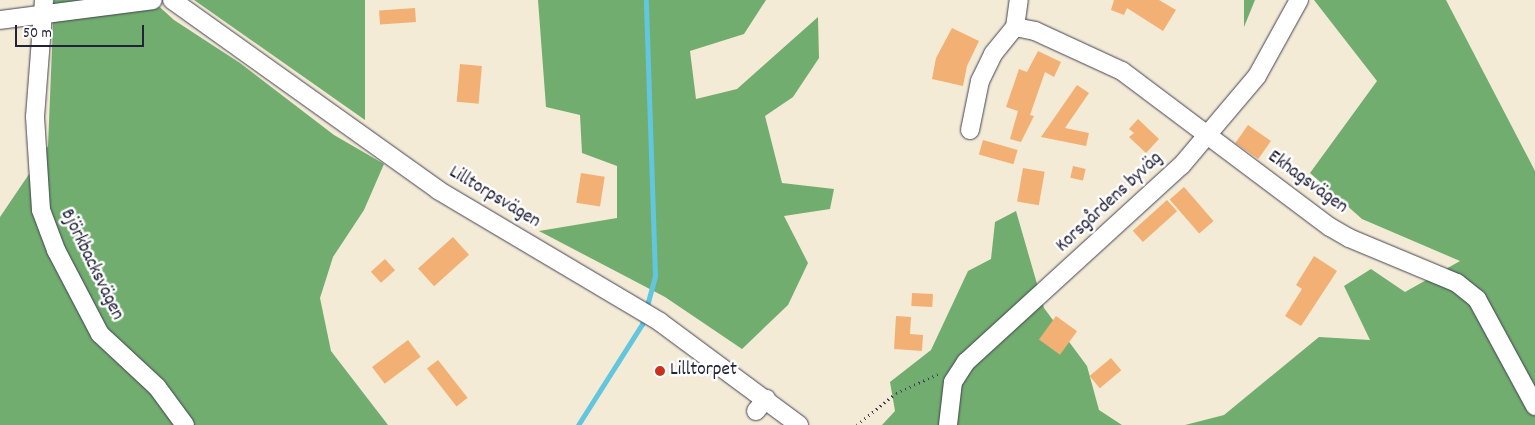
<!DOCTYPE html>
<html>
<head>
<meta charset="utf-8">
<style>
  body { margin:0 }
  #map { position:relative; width:1535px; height:425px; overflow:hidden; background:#f4ebd6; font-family:Dekko,sans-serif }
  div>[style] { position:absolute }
  .forest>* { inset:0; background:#71ad6e }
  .stream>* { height:5px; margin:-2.5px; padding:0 2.5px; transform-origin:2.5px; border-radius:2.5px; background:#62c6df }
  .building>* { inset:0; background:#f2b074; transform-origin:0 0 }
  .path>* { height:3px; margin-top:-1.5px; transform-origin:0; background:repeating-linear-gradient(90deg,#424052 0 1px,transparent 0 5px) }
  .roads { filter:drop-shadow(0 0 1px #424052) drop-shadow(0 0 1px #424052) }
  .minor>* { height:18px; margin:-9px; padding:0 9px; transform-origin:9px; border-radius:9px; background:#fff }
  .dots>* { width:14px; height:14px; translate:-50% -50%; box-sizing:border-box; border:2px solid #fff; border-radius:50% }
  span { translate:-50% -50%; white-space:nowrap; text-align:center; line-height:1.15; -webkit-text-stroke:5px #fff; paint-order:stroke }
  .street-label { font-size:19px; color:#22223b }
  .poi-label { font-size:19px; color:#22223b }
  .left { translate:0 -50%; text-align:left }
  .scale { position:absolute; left:15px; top:25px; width:129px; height:22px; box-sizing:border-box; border:2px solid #22223b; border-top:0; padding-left:6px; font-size:15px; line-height:18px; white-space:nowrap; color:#22223b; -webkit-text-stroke:4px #fff; paint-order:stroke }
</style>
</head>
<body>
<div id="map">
  <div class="forest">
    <i style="clip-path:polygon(54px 0,152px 0,174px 20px,240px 63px,334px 135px,384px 164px,364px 210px,333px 257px,320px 298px,331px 351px,388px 425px,0 425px,0 217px,48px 146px)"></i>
    <i style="clip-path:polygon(194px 0,365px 0,365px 120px)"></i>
    <i style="clip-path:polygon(538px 0,766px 0,744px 34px,690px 51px,696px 99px,737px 89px,818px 17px,819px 58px,793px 97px,765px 116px,782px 183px,834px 189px,830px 209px,784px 216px,808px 263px,788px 305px,742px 349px,665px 297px,539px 231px,617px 218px,617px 166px,582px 153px,580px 115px,546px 107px)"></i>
    <i style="clip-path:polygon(1244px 0,1255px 0,1244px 27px)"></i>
    <i style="clip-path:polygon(1314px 0,1446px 0,1535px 171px,1535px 425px,1185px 425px,1224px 415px,1319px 337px,1370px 340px,1344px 286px,1371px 269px,1405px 292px,1460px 261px,1362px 219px,1310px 173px,1377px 81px)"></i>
    <i style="clip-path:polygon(1016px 211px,1044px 308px,1087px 366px,1099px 410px,1122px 425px,882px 425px,895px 411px,890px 382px,931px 350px,968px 271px,991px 259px,995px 222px)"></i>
  </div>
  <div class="stream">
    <i style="left:578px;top:425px;width:120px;rotate:-57.6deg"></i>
    <i style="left:642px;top:324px;width:50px;rotate:-74.8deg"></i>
    <i style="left:655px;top:276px;width:276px;rotate:-91.9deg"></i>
  </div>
  <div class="building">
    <i style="clip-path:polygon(1114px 0,1159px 0,1176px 10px,1163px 31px,1127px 8px,1124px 15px,1111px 10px)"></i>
    <i style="left:415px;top:8px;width:14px;height:36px;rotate:86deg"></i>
    <i style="clip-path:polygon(952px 28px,979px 41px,967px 66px,963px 86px,932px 79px,936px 58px)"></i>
    <i style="clip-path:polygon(1038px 51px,1061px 62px,1054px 77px,1045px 72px,1030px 115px,1034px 116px,1021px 142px,1010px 139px,1018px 111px,1006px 107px,1019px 69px,1027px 72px)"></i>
    <i style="left:460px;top:64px;width:22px;height:38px;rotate:5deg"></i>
    <i style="clip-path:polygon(1077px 85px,1089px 93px,1065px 128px,1089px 133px,1086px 146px,1041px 137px)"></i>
    <i style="clip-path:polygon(1138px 119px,1159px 139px,1146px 153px,1129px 137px,1134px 133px,1129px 129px)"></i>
    <i style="left:1248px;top:125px;width:28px;height:22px;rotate:35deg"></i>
    <i style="left:983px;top:140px;width:36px;height:15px;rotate:16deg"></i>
    <i style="left:1073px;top:166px;width:13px;height:12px;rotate:13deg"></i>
    <i style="left:1023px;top:168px;width:22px;height:34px;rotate:10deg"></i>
    <i style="left:581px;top:173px;width:24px;height:30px;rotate:9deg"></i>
    <i style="left:1184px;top:187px;width:45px;height:19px;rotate:49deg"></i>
    <i style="left:1167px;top:200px;width:15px;height:46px;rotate:48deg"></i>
    <i style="left:453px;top:237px;width:24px;height:47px;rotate:48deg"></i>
    <i style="clip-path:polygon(1314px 256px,1337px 271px,1301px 326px,1285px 316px,1302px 289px,1296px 285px)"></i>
    <i style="left:385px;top:259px;width:15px;height:19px;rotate:48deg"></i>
    <i style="left:912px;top:293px;width:21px;height:13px;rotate:3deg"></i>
    <i style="clip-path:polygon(896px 316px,911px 317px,910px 334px,923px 335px,922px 351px,894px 349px)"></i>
    <i style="left:1056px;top:316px;width:26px;height:29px;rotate:36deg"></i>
    <i style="left:408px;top:340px;width:21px;height:45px;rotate:53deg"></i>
    <i style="left:1111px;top:358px;width:16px;height:28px;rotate:50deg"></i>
    <i style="left:438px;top:360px;width:48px;height:14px;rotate:52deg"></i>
  </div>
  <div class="path">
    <i style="left:857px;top:425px;width:50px;rotate:-39.4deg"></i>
    <i style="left:896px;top:393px;width:46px;rotate:-24.3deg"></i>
  </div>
  <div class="roads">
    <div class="minor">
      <i style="left:44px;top:0;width:117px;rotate:94.4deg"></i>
      <i style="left:35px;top:117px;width:93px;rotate:86.3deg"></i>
      <i style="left:41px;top:210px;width:43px;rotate:69.4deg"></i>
      <i style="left:56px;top:250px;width:95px;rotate:62.4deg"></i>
      <i style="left:100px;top:334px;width:78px;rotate:42.9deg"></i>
      <i style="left:157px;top:387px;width:47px;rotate:53.6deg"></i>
      <i style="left:172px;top:0;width:327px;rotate:35.5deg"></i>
      <i style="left:438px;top:190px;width:258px;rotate:30.7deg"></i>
      <i style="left:660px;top:322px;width:173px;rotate:36.5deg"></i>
      <i style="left:0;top:20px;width:154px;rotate:-7.4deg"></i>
      <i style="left:1015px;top:27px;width:20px;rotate:11deg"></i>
      <i style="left:1035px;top:31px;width:96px;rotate:24.7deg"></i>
      <i style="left:1122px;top:71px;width:260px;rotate:36.9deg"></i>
      <i style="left:1330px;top:227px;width:22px;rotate:30deg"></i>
      <i style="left:1349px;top:238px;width:117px;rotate:22.6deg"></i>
      <i style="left:1457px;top:283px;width:26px;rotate:39deg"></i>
      <i style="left:1477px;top:299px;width:122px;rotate:61.5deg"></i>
      <i style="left:970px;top:130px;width:50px;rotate:-78.5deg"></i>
      <i style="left:980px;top:81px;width:30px;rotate:-64deg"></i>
      <i style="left:993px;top:54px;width:35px;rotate:-51deg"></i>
      <i style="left:1015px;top:27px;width:27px;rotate:-82deg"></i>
      <i style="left:756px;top:411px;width:16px;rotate:-50deg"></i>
      <i style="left:948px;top:425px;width:43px;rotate:-83.4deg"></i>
      <i style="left:953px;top:382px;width:24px;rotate:-57deg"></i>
      <i style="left:966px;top:362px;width:291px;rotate:-42.4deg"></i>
      <i style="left:1181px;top:166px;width:118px;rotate:-49.8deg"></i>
      <i style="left:1257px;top:76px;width:87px;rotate:-61.1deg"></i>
    </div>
  </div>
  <div class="dots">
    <i style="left:660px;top:371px;background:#c8321e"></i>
  </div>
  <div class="street-label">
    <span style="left:1307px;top:183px;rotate:36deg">Ekhagsvägen</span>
    <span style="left:494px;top:198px;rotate:31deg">Lilltorpsvägen</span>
    <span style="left:1110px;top:203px;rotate:-43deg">Korsgårdens byväg</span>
    <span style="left:91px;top:265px;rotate:64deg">Björkbacksvägen</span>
  </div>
  <div class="poi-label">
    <span class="left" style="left:670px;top:371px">Lilltorpet</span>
  </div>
  <div class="scale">50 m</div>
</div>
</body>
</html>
